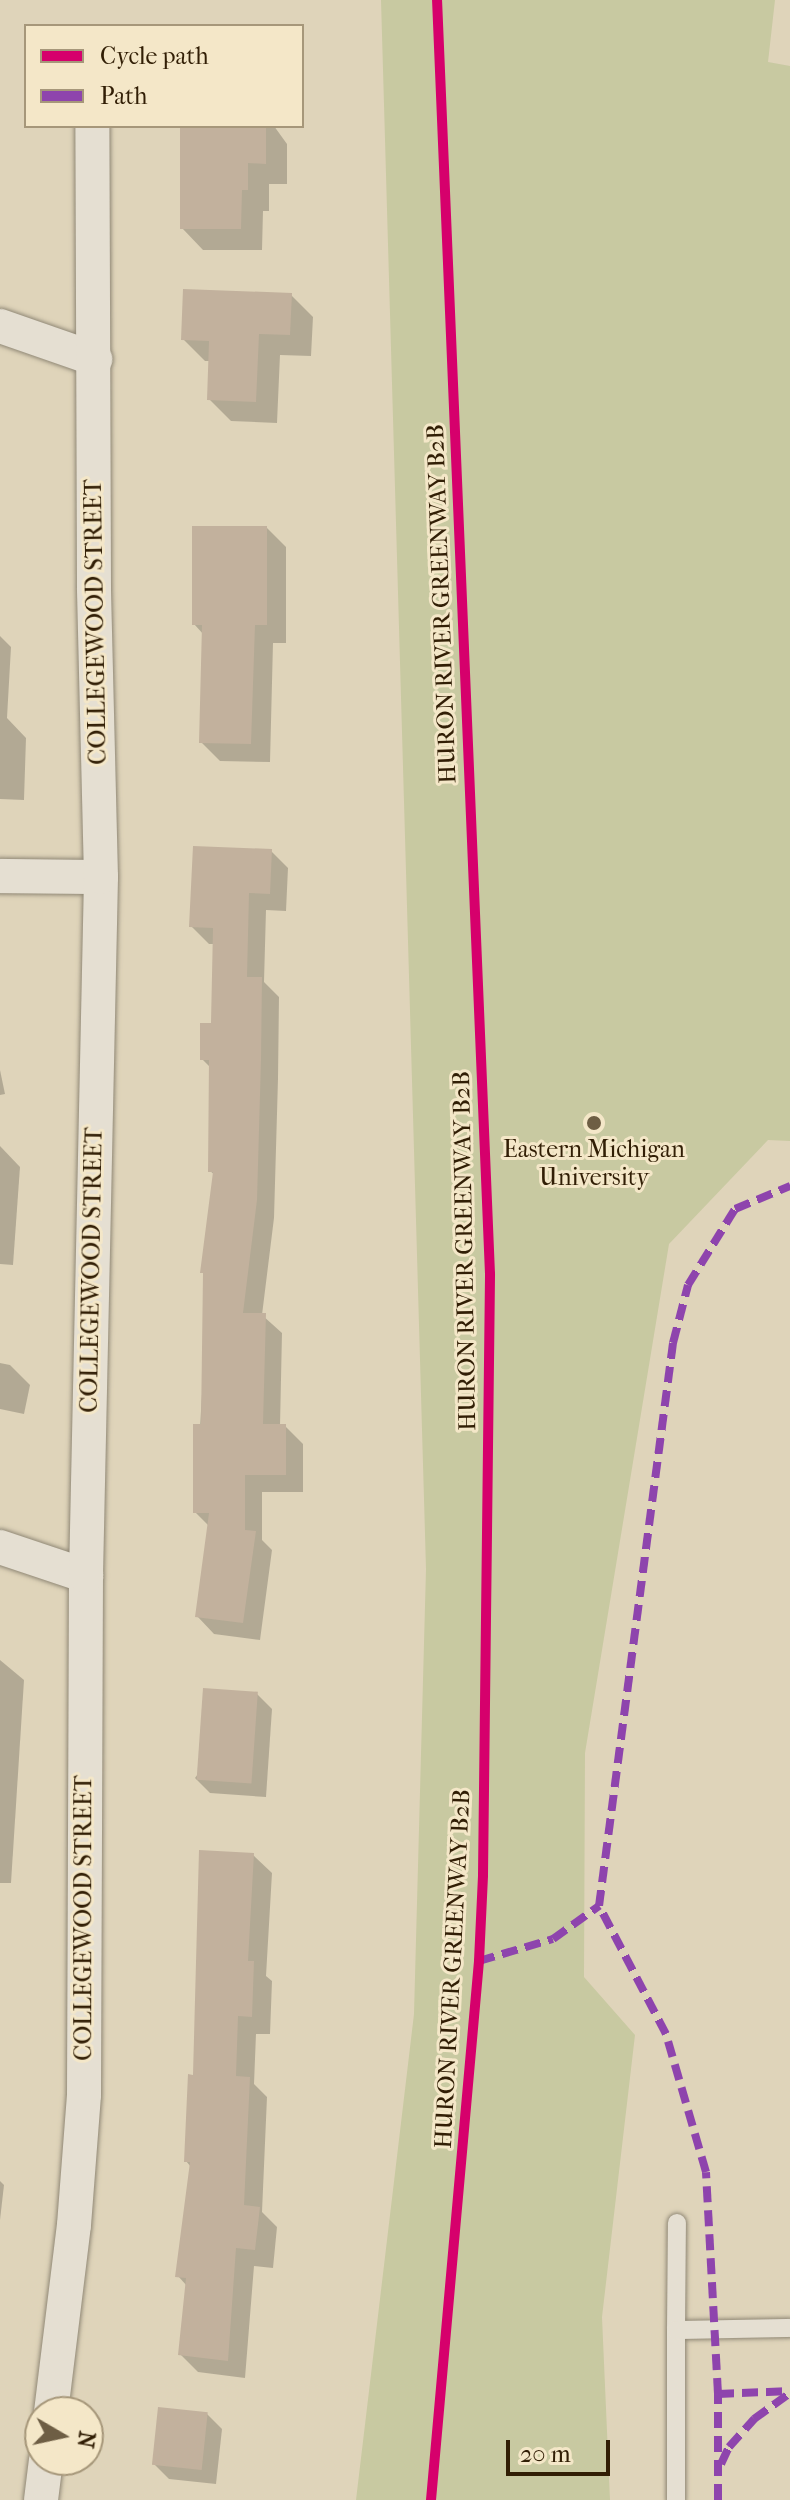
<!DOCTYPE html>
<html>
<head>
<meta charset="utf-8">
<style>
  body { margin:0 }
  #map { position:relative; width:790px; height:2500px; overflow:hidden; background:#dfd4ba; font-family:"IM FELL French Canon",serif }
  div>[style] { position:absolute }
  .green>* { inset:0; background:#c8c9a1 }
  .shadow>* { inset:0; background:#0003 }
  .building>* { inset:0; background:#c2b19d; transform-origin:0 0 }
  .roads { filter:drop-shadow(0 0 2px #908876) drop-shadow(0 0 2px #908876) }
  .lane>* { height:18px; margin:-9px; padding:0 9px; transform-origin:9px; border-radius:9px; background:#e5dfd2 }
  .street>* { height:34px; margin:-17px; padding:0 17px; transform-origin:17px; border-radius:17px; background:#e5dfd2 }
  .quiet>* { height:8px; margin-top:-4px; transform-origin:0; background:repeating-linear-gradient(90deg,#8e44ad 0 16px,transparent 0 24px) }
  .cycleway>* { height:10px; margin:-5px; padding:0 5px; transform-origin:5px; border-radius:5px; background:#d6006c }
  .dots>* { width:22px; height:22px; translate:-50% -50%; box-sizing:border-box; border:4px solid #f4e7c8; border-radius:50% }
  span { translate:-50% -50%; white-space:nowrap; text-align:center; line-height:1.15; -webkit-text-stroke:6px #f4e7c8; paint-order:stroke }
  .street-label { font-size:24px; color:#311e05 }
  .poi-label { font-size:24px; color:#311e05 }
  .legend { position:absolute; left:24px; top:24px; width:280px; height:104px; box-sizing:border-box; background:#f4e7c8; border:2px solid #a6977a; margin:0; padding:10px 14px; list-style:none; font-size:24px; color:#311e05 }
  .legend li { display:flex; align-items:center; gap:16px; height:40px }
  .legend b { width:40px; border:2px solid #a6977a }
  .north { position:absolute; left:24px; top:2396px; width:80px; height:80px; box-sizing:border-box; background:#f4e7c8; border:2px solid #a6977a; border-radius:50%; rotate:99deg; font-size:22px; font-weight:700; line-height:32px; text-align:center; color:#311e05 }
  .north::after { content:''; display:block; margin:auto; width:28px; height:36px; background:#6e5e44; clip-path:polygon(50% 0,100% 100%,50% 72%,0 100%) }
  .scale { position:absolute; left:506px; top:2440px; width:104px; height:36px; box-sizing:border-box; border:4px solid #311e05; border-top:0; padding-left:10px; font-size:24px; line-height:28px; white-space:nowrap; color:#311e05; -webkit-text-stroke:6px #f4e7c8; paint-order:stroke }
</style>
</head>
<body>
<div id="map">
  <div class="green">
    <i style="clip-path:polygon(381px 0,775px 0,768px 62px,790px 66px,790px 1141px,768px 1140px,669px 1244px,585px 1753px,584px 1977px,635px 2035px,602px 2317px,610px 2500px,356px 2500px,414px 2014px,426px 1569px)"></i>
  </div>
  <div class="shadow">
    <i style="clip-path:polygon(181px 126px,274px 126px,287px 144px,287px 184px,269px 184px,269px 211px,263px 211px,262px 250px,203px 250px,182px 228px)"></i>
    <i style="clip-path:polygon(291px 295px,313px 317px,311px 356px,280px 355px,277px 423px,231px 421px,209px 399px,210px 361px,205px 361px,183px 339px)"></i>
    <i style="clip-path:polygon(267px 528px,286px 547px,286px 643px,273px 643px,270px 762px,220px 761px,201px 742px,204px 635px,194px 624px)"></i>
    <i style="clip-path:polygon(0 636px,11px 647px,7px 718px,26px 738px,24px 800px,0 799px)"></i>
    <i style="clip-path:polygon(271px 851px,288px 868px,286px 911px,266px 910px,264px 982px,279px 997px,278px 1079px,274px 1218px,262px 1315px,282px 1333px,280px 1426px,285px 1426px,303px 1444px,303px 1492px,262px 1492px,262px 1540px,272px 1550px,260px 1640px,214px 1634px,197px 1616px,209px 1526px,195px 1512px,215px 1175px,210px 1171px,211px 1068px,202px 1059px,213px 1025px,215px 944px,209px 944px,191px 926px)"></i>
    <i style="clip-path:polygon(0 1070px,5px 1094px,0 1095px)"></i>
    <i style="clip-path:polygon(0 1146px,20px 1167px,13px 1265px,0 1264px)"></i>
    <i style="clip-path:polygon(0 1363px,10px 1365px,30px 1385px,24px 1414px,0 1409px)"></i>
    <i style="clip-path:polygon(0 1660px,24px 1680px,11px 1883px,0 1883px)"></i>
    <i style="clip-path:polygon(257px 1694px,272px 1709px,266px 1797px,210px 1793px,195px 1778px)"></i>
    <i style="clip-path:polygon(253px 1855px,272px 1873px,266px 1976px,272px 1981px,270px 2034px,256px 2034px,254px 2084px,267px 2097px,262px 2212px,277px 2227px,273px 2268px,254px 2266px,245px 2378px,198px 2372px,180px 2354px,187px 2286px,178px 2276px,191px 2167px,186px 2161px,195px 2077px)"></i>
    <i style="clip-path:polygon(0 2181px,4px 2185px,0 2220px)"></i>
    <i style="clip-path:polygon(207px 2414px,222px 2429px,216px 2484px,169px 2479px,154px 2464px)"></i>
  </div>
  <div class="building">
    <i style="clip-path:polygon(180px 126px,266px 126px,266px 164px,248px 163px,248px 190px,242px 190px,241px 229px,180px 229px)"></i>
    <i style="clip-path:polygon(183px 289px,292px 293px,290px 335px,259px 334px,256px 402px,207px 400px,209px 341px,181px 340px)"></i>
    <i style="clip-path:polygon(192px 526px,267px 526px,267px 625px,255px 625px,251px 744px,199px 743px,202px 625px,192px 625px)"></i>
    <i style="clip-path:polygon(193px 846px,272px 849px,270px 894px,249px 893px,247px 977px,262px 977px,261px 1060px,257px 1200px,243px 1313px,266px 1313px,263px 1424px,286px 1424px,286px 1475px,245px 1475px,245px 1530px,256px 1531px,243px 1623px,195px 1617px,209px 1513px,193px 1513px,193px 1424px,201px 1424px,203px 1273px,200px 1273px,213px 1172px,208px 1172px,209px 1060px,200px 1060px,200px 1023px,211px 1023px,213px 928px,189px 927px)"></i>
    <i style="left:203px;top:1688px;width:55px;height:92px;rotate:4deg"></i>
    <i style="clip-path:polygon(199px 1850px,254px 1853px,248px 1961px,254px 1961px,252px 2017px,238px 2016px,236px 2076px,250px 2077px,244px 2205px,260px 2207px,255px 2250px,236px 2248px,228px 2361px,178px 2355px,186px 2278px,175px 2277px,190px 2162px,184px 2162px,188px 2074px,193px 2075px)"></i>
    <i style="left:158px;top:2407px;width:50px;height:58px;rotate:6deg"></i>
  </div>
  <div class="roads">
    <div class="lane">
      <i style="left:676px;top:2330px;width:107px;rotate:-89.5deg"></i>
      <i style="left:676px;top:2500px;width:170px;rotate:-90deg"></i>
      <i style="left:676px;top:2330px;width:114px;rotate:-1deg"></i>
    </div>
    <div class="street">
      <i style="left:0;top:326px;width:101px;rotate:19.2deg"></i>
      <i style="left:0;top:876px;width:101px;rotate:0.6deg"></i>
      <i style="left:0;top:1547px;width:91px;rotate:18.6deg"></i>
      <i style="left:51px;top:2412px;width:188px;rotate:-83deg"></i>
      <i style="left:74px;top:2225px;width:130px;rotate:-85.6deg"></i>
      <i style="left:84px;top:2095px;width:519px;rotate:-89.78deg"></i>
      <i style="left:86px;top:1576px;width:699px;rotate:-88.77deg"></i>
      <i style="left:101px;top:877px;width:289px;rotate:-91.4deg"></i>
      <i style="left:94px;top:588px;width:462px;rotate:-90.2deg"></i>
      <i style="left:41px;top:2500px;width:40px;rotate:-82.9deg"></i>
    </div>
  </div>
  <div class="quiet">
    <i style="left:479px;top:1961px;width:77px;rotate:-16.6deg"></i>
    <i style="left:553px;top:1939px;width:57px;rotate:-35.7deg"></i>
    <i style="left:718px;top:2394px;width:72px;rotate:-2.4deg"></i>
    <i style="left:721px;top:2464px;width:19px;rotate:-65deg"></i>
    <i style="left:729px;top:2447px;width:38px;rotate:-48deg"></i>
    <i style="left:754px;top:2419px;width:44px;rotate:-35.8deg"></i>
    <i style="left:718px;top:2500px;width:106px;rotate:-90deg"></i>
    <i style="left:718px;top:2394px;width:222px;rotate:-93.1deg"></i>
    <i style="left:706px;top:2172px;width:144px;rotate:-106.2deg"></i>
    <i style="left:666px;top:2034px;width:144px;rotate:-117.6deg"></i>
    <i style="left:599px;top:1906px;width:568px;rotate:-82.51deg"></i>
    <i style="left:673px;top:1343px;width:60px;rotate:-75.5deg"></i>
    <i style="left:688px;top:1285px;width:89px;rotate:-58.3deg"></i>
    <i style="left:735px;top:1209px;width:60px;rotate:-22.7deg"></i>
  </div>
  <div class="cycleway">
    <i style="left:431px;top:2500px;width:541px;rotate:-84.91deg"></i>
    <i style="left:479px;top:1961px;width:86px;rotate:-87.3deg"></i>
    <i style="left:483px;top:1875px;width:601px;rotate:-89.33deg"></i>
    <i style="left:490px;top:1274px;width:1275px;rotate:-92.38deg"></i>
  </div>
  <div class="dots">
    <i style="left:594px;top:1123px;background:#6e5e44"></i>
  </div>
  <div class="street-label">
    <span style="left:442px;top:604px;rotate:-92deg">HURON RIVER GREENWAY B2B</span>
    <span style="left:96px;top:622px;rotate:-91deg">COLLEGEWOOD STREET</span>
    <span style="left:465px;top:1251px;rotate:-91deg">HURON RIVER GREENWAY B2B</span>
    <span style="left:92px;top:1270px;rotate:-89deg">COLLEGEWOOD STREET</span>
    <span style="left:84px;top:1918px;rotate:-90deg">COLLEGEWOOD STREET</span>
    <span style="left:453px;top:1969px;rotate:-87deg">HURON RIVER GREENWAY B2B</span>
  </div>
  <div class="poi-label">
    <span style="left:594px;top:1164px">Eastern Michigan<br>University</span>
  </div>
  <ul class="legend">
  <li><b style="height:10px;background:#d6006c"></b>Cycle path</li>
  <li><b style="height:10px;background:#8e44ad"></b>Path</li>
  </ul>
  <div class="north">N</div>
  <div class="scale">20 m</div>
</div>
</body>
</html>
